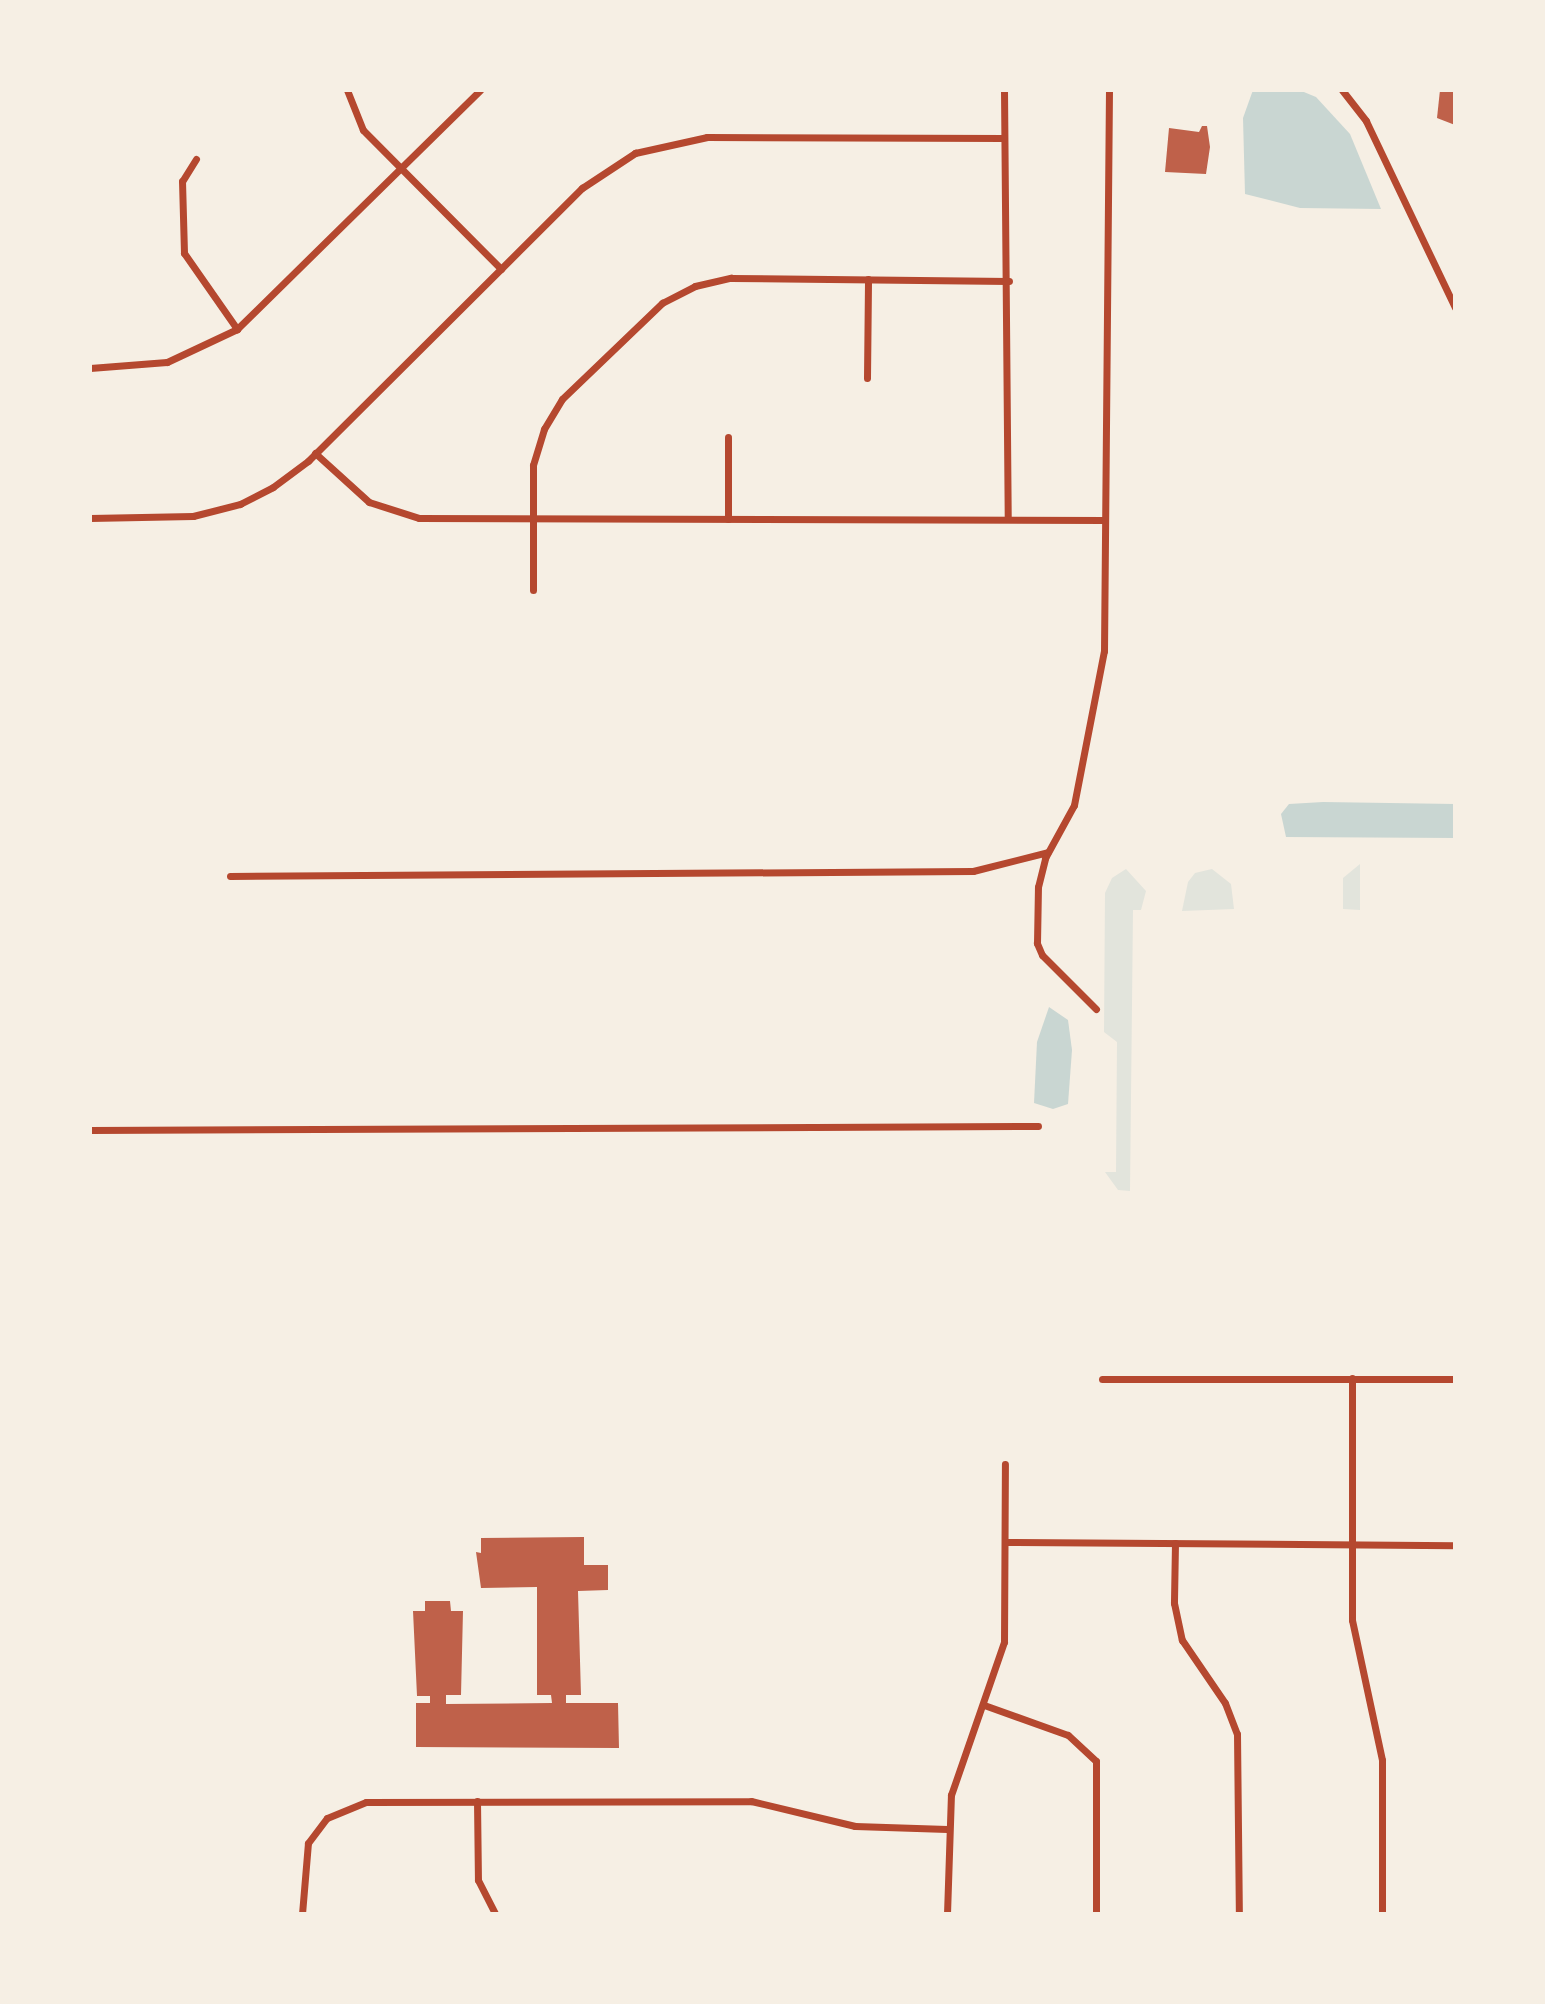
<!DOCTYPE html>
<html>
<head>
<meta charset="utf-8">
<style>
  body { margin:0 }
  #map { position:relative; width:1545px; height:2004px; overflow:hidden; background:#f6efe4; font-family:Rubik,sans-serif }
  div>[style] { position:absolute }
  .green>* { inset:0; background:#e2e4dc }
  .water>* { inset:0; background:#c9d6d2 }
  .building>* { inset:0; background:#bf614a }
  .minor>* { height:7px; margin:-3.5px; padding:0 3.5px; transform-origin:3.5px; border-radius:3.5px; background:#b5482f }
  span { translate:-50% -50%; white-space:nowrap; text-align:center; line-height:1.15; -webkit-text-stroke:6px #f6efe4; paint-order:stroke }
  .frame { position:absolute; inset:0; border:92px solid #f6efe4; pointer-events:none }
</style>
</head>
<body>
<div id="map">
  <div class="green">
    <i style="clip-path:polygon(1360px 864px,1360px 910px,1343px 909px,1343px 878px)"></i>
    <i style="clip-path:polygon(1126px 869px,1146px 891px,1141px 910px,1133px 910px,1130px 1191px,1118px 1190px,1105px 1172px,1116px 1172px,1117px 1042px,1104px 1032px,1105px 893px,1112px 878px)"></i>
    <i style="clip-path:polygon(1212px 869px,1231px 884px,1234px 909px,1182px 911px,1188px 882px,1195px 873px)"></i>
  </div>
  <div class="water">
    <i style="clip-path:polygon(1253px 90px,1299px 90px,1316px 97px,1350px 134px,1381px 209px,1300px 208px,1245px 194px,1243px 118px)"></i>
    <i style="clip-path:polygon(1323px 802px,1455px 804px,1455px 838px,1286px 837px,1281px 814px,1289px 804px)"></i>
    <i style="clip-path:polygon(1049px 1007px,1068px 1020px,1072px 1050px,1068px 1104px,1053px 1109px,1034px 1103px,1037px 1042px)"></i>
  </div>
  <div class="building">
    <i style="clip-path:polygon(1440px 90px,1455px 90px,1455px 125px,1437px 118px)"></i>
    <i style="clip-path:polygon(1202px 126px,1207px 126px,1210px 147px,1206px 174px,1165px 172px,1169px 128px,1199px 132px)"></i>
    <i style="clip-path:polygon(584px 1537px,584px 1565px,608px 1565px,608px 1590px,578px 1591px,581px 1695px,566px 1695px,566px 1703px,618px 1703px,619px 1748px,416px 1747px,416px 1703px,430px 1703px,430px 1696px,417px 1696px,413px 1611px,425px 1611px,425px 1601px,450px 1601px,451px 1611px,463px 1611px,461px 1695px,446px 1695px,446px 1704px,552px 1703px,551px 1695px,537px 1695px,537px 1587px,481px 1588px,476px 1552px,481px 1553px,481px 1538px)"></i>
  </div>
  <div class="minor">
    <i style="left:347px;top:90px;width:43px;rotate:68.2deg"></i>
    <i style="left:363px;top:130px;width:196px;rotate:45.2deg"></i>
    <i style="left:1004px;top:90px;width:429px;rotate:89.5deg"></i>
    <i style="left:1342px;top:90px;width:39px;rotate:52deg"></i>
    <i style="left:1366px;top:121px;width:207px;rotate:64.5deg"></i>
    <i style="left:196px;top:159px;width:26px;rotate:122deg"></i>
    <i style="left:182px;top:181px;width:72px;rotate:88.4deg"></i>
    <i style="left:184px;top:253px;width:93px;rotate:55.1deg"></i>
    <i style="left:90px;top:368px;width:77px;rotate:-4.5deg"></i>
    <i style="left:167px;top:362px;width:77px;rotate:-25.2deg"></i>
    <i style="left:237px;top:329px;width:341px;rotate:-44.5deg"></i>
    <i style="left:867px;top:378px;width:99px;rotate:-89.4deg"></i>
    <i style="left:315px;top:453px;width:73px;rotate:42.2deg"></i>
    <i style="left:369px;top:502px;width:52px;rotate:17.7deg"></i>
    <i style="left:419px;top:518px;width:686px;rotate:0.17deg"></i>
    <i style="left:90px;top:518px;width:103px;rotate:-1.1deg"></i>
    <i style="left:193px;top:516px;width:49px;rotate:-14.3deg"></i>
    <i style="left:240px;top:504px;width:37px;rotate:-27deg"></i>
    <i style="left:273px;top:487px;width:44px;rotate:-36.6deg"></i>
    <i style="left:308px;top:461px;width:387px;rotate:-44.9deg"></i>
    <i style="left:582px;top:188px;width:64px;rotate:-33.4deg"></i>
    <i style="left:635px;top:153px;width:74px;rotate:-12.5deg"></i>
    <i style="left:707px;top:137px;width:297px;rotate:0.2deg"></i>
    <i style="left:728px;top:519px;width:82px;rotate:-90deg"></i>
    <i style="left:533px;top:590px;width:125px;rotate:-90deg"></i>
    <i style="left:533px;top:465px;width:38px;rotate:-73deg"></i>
    <i style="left:544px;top:429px;width:35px;rotate:-59deg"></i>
    <i style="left:562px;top:399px;width:139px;rotate:-43.8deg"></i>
    <i style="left:662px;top:303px;width:37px;rotate:-27deg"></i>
    <i style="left:695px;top:286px;width:37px;rotate:-13deg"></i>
    <i style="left:731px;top:278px;width:278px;rotate:0.6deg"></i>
    <i style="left:230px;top:876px;width:743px;rotate:-0.39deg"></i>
    <i style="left:973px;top:871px;width:77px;rotate:-14.2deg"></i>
    <i style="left:1096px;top:1009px;width:76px;rotate:-135deg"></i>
    <i style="left:1042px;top:955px;width:13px;rotate:-113deg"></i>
    <i style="left:1037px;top:943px;width:56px;rotate:-89deg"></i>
    <i style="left:1038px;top:887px;width:30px;rotate:-76deg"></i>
    <i style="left:1045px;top:858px;width:60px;rotate:-61.3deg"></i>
    <i style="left:1074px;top:805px;width:157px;rotate:-79deg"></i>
    <i style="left:1104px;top:651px;width:561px;rotate:-89.49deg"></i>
    <i style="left:90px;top:1130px;width:948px;rotate:-0.24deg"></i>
    <i style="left:1352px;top:1378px;width:242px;rotate:90deg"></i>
    <i style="left:1352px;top:1620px;width:143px;rotate:77.9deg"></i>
    <i style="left:1382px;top:1760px;width:154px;rotate:90deg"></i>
    <i style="left:1102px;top:1379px;width:353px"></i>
    <i style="left:1005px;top:1542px;width:450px;rotate:0.4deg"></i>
    <i style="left:1175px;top:1543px;width:60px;rotate:91deg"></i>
    <i style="left:1174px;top:1603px;width:38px;rotate:78deg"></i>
    <i style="left:1182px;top:1640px;width:76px;rotate:55.7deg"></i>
    <i style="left:1225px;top:1703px;width:33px;rotate:69deg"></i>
    <i style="left:1237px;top:1734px;width:180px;rotate:89.4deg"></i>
    <i style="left:984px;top:1705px;width:89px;rotate:19.7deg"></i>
    <i style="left:1068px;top:1735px;width:38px;rotate:43deg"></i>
    <i style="left:1096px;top:1761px;width:153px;rotate:90deg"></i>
    <i style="left:477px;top:1801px;width:79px;rotate:89.3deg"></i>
    <i style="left:478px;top:1880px;width:38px;rotate:63deg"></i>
    <i style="left:302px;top:1914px;width:71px;rotate:-85.2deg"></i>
    <i style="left:308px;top:1843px;width:31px;rotate:-53deg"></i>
    <i style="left:327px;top:1818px;width:42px;rotate:-22.3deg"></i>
    <i style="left:366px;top:1802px;width:385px;rotate:-0.1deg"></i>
    <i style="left:751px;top:1801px;width:107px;rotate:13.5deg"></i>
    <i style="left:855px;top:1826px;width:92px;rotate:1.9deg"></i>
    <i style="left:947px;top:1914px;width:119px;rotate:-88.1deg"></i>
    <i style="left:951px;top:1795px;width:162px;rotate:-70.9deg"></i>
    <i style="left:1004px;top:1642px;width:178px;rotate:-89.7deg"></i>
  </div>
  <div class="frame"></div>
</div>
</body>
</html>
